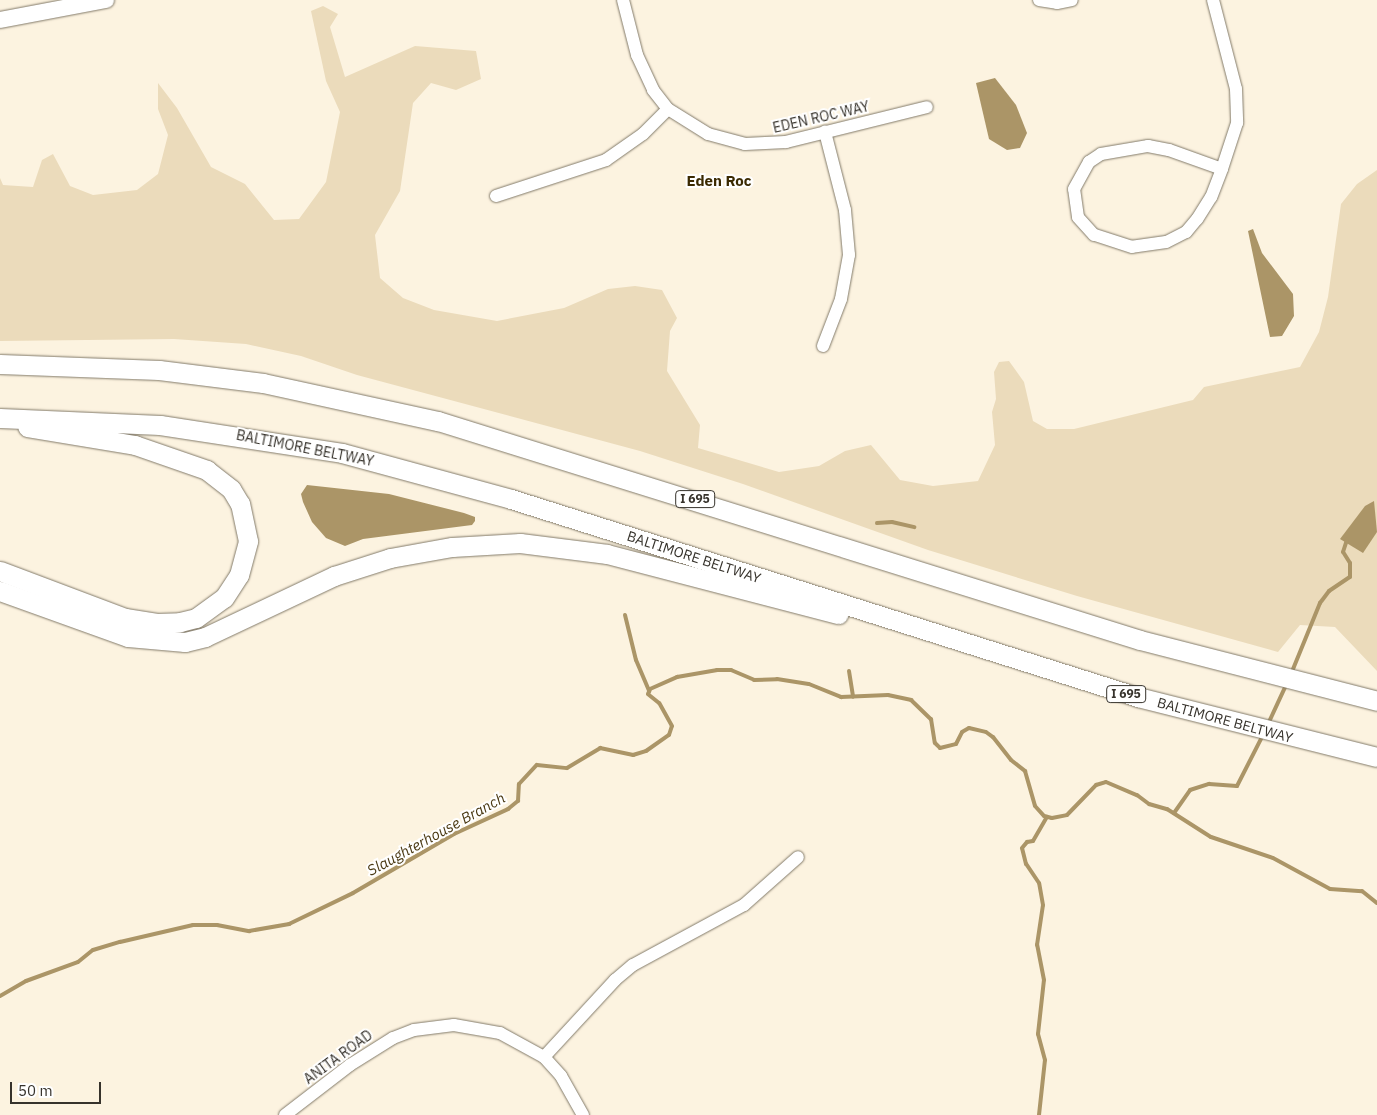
<!DOCTYPE html>
<html>
<head>
<meta charset="utf-8">
<style>
  body { margin:0 }
  #map { position:relative; width:1377px; height:1115px; overflow:hidden; background:#fcf3e0; font-family:"IBM Plex Sans",sans-serif }
  div>[style] { position:absolute }
  .green>* { inset:0; background:#ebdbbb }
  .water>* { inset:0; background:#ab9567 }
  .stream>* { height:4px; margin:-2px; padding:0 2px; transform-origin:2px; border-radius:2px; background:#ab9567 }
  .roads { filter:drop-shadow(0 0 1px #827a69) drop-shadow(0 0 1px #827a69) }
  .minor>* { height:12px; margin:-6px; padding:0 6px; transform-origin:6px; border-radius:6px; background:#fff }
  .major>* { height:16px; margin:-8px; padding:0 8px; transform-origin:8px; border-radius:8px; background:#fff }
  .highway>* { height:19px; margin:-9.5px; padding:0 9.5px; transform-origin:9.5px; border-radius:9.5px; background:#fff }
  span { translate:-50% -50%; white-space:nowrap; text-align:center; line-height:1.15; -webkit-text-stroke:4px #fff; paint-order:stroke }
  .shield-label span { padding:1px 4px; background:#fff; border:1px solid; border-radius:4px; -webkit-text-stroke-width:0 }
  .shield-label { font-size:12px; color:#36322b; font-weight:700 }
  .street-label { font-size:14px; color:#36322b }
  .neighbourhood-label { font-size:15px; color:#3b2a01; font-weight:700 }
  .water-label { font-size:15px; color:#4b3a14; font-style:italic }
  .scale { position:absolute; left:10px; top:1082px; width:91px; height:22px; box-sizing:border-box; border:2px solid #36322b; border-top:0; padding-left:6px; font-size:15px; line-height:18px; white-space:nowrap; color:#36322b; -webkit-text-stroke:4px #fff; paint-order:stroke }
</style>
</head>
<body>
<div id="map">
  <div class="green">
    <i style="clip-path:polygon(323px 6px,338px 14px,330px 27px,345px 77px,415px 46px,476px 51px,481px 79px,456px 90px,431px 83px,413px 103px,400px 191px,375px 235px,380px 278px,403px 298px,434px 310px,497px 321px,564px 308px,608px 289px,635px 286px,662px 290px,677px 318px,670px 331px,667px 371px,700px 425px,698px 448px,779px 472px,819px 466px,845px 451px,871px 445px,900px 480px,933px 486px,978px 481px,995px 445px,992px 412px,996px 399px,994px 372px,999px 362px,1009px 361px,1024px 382px,1033px 421px,1047px 429px,1074px 429px,1193px 400px,1204px 387px,1300px 367px,1319px 332px,1328px 297px,1341px 204px,1357px 184px,1377px 170px,1377px 671px,1335px 627px,1300px 625px,1278px 652px,1077px 596px,928px 550px,743px 484px,640px 451px,357px 375px,301px 356px,246px 344px,174px 339px,0 341px,0 178px,3px 185px,33px 187px,42px 160px,53px 154px,70px 186px,93px 195px,137px 190px,158px 174px,168px 135px,158px 109px,158px 83px,177px 108px,211px 167px,245px 184px,274px 220px,299px 219px,326px 182px,340px 112px,326px 81px,311px 11px)"></i>
  </div>
  <div class="water">
    <i style="clip-path:polygon(995px 78px,1016px 105px,1027px 133px,1020px 148px,1007px 150px,989px 139px,976px 83px)"></i>
    <i style="clip-path:polygon(1253px 229px,1262px 253px,1293px 294px,1294px 316px,1282px 336px,1270px 337px,1248px 231px)"></i>
    <i style="clip-path:polygon(307px 485px,389px 494px,464px 513px,475px 517px,475px 521px,472px 525px,363px 539px,345px 546px,326px 538px,312px 522px,303px 502px,301px 494px)"></i>
    <i style="clip-path:polygon(1374px 501px,1377px 532px,1363px 553px,1340px 539px,1365px 506px)"></i>
  </div>
  <div class="stream">
    <i style="left:877px;top:523px;width:15px;rotate:-4deg"></i>
    <i style="left:892px;top:522px;width:23px;rotate:13deg"></i>
    <i style="left:625px;top:615px;width:46px;rotate:76.3deg"></i>
    <i style="left:636px;top:660px;width:34px;rotate:67deg"></i>
    <i style="left:849px;top:671px;width:26px;rotate:81deg"></i>
    <i style="left:1291px;top:674px;width:77px;rotate:-67.8deg"></i>
    <i style="left:1320px;top:603px;width:15px;rotate:-53deg"></i>
    <i style="left:1329px;top:591px;width:25px;rotate:-34deg"></i>
    <i style="left:1350px;top:577px;width:14px;rotate:-90deg"></i>
    <i style="left:1350px;top:563px;width:13px;rotate:-122deg"></i>
    <i style="left:1343px;top:552px;width:13px;rotate:-72deg"></i>
    <i style="left:1268px;top:724px;width:45px;rotate:-65.1deg"></i>
    <i style="left:1174px;top:813px;width:28px;rotate:-55deg"></i>
    <i style="left:1190px;top:790px;width:20px;rotate:-18deg"></i>
    <i style="left:1209px;top:784px;width:28px;rotate:4deg"></i>
    <i style="left:1237px;top:786px;width:59px;rotate:-63deg"></i>
    <i style="left:0;top:996px;width:30px;rotate:-30deg"></i>
    <i style="left:26px;top:981px;width:55px;rotate:-20.1deg"></i>
    <i style="left:78px;top:962px;width:19px;rotate:-39deg"></i>
    <i style="left:93px;top:950px;width:28px;rotate:-17deg"></i>
    <i style="left:120px;top:942px;width:75px;rotate:-13.1deg"></i>
    <i style="left:193px;top:925px;width:24px"></i>
    <i style="left:217px;top:925px;width:33px;rotate:11deg"></i>
    <i style="left:249px;top:931px;width:41px;rotate:-9.9deg"></i>
    <i style="left:289px;top:924px;width:71px;rotate:-25.8deg"></i>
    <i style="left:353px;top:893px;width:117px;rotate:-30.3deg"></i>
    <i style="left:454px;top:834px;width:60px;rotate:-24.8deg"></i>
    <i style="left:508px;top:809px;width:13px;rotate:-39deg"></i>
    <i style="left:518px;top:801px;width:17px;rotate:-87deg"></i>
    <i style="left:519px;top:784px;width:26px;rotate:-47deg"></i>
    <i style="left:537px;top:765px;width:30px;rotate:6deg"></i>
    <i style="left:567px;top:768px;width:39px;rotate:-31deg"></i>
    <i style="left:600px;top:748px;width:34px;rotate:12deg"></i>
    <i style="left:633px;top:755px;width:14px;rotate:-17deg"></i>
    <i style="left:646px;top:751px;width:28px;rotate:-35deg"></i>
    <i style="left:669px;top:735px;width:9px;rotate:-72deg"></i>
    <i style="left:672px;top:726px;width:26px;rotate:-119deg"></i>
    <i style="left:659px;top:703px;width:14px;rotate:-141deg"></i>
    <i style="left:648px;top:694px;width:5px;rotate:-68deg"></i>
    <i style="left:650px;top:689px;width:30px;rotate:-24deg"></i>
    <i style="left:677px;top:677px;width:41px;rotate:-9.9deg"></i>
    <i style="left:717px;top:670px;width:14px"></i>
    <i style="left:731px;top:670px;width:25px;rotate:23deg"></i>
    <i style="left:754px;top:680px;width:23px;rotate:-2deg"></i>
    <i style="left:777px;top:679px;width:32px;rotate:9deg"></i>
    <i style="left:809px;top:684px;width:35px;rotate:22deg"></i>
    <i style="left:841px;top:697px;width:47px;rotate:-2.4deg"></i>
    <i style="left:888px;top:695px;width:24px;rotate:12deg"></i>
    <i style="left:911px;top:700px;width:28px;rotate:44deg"></i>
    <i style="left:931px;top:719px;width:24px;rotate:81deg"></i>
    <i style="left:935px;top:743px;width:7px;rotate:45deg"></i>
    <i style="left:940px;top:748px;width:16px;rotate:-14deg"></i>
    <i style="left:956px;top:744px;width:13px;rotate:-63deg"></i>
    <i style="left:962px;top:732px;width:8px;rotate:-30deg"></i>
    <i style="left:969px;top:728px;width:17px;rotate:13deg"></i>
    <i style="left:986px;top:732px;width:9px;rotate:36deg"></i>
    <i style="left:993px;top:737px;width:29px;rotate:52deg"></i>
    <i style="left:1011px;top:760px;width:18px;rotate:38deg"></i>
    <i style="left:1025px;top:771px;width:36px;rotate:74deg"></i>
    <i style="left:1035px;top:806px;width:13px;rotate:48deg"></i>
    <i style="left:1044px;top:816px;width:8px;rotate:14deg"></i>
    <i style="left:1052px;top:818px;width:15px;rotate:-11deg"></i>
    <i style="left:1067px;top:815px;width:42px;rotate:-46deg"></i>
    <i style="left:1096px;top:785px;width:10px;rotate:-17deg"></i>
    <i style="left:1106px;top:782px;width:34px;rotate:23deg"></i>
    <i style="left:1137px;top:795px;width:15px;rotate:37deg"></i>
    <i style="left:1149px;top:804px;width:19px;rotate:16deg"></i>
    <i style="left:1167px;top:809px;width:52px;rotate:32.5deg"></i>
    <i style="left:1211px;top:837px;width:65px;rotate:18.7deg"></i>
    <i style="left:1273px;top:858px;width:65px;rotate:28.5deg"></i>
    <i style="left:1330px;top:889px;width:32px;rotate:4deg"></i>
    <i style="left:1362px;top:891px;width:19px;rotate:39deg"></i>
    <i style="left:1039px;top:1115px;width:55px;rotate:-83.8deg"></i>
    <i style="left:1045px;top:1060px;width:27px;rotate:-105deg"></i>
    <i style="left:1038px;top:1034px;width:54px;rotate:-83.7deg"></i>
    <i style="left:1044px;top:980px;width:36px;rotate:-101deg"></i>
    <i style="left:1037px;top:945px;width:40px;rotate:-81.5deg"></i>
    <i style="left:1043px;top:905px;width:22px;rotate:-100deg"></i>
    <i style="left:1039px;top:883px;width:23px;rotate:-124deg"></i>
    <i style="left:1026px;top:864px;width:16px;rotate:-104deg"></i>
    <i style="left:1022px;top:848px;width:8px;rotate:-50deg"></i>
    <i style="left:1027px;top:842px;width:6px;rotate:-9deg"></i>
    <i style="left:1033px;top:841px;width:28px;rotate:-60deg"></i>
  </div>
  <div class="roads">
    <div class="minor">
      <i style="left:623px;top:0;width:57px;rotate:75.7deg"></i>
      <i style="left:637px;top:55px;width:38px;rotate:65deg"></i>
      <i style="left:653px;top:90px;width:24px;rotate:52deg"></i>
      <i style="left:668px;top:109px;width:47px;rotate:32deg"></i>
      <i style="left:708px;top:134px;width:38px;rotate:15deg"></i>
      <i style="left:745px;top:144px;width:41px;rotate:-2.8deg"></i>
      <i style="left:786px;top:142px;width:145px;rotate:-13.9deg"></i>
      <i style="left:1039px;top:0;width:18px;rotate:9deg"></i>
      <i style="left:1057px;top:3px;width:15px;rotate:-11deg"></i>
      <i style="left:1213px;top:0;width:92px;rotate:75.5deg"></i>
      <i style="left:1236px;top:89px;width:34px;rotate:88deg"></i>
      <i style="left:1237px;top:123px;width:48px;rotate:108.1deg"></i>
      <i style="left:1222px;top:169px;width:30px;rotate:111deg"></i>
      <i style="left:1211px;top:197px;width:26px;rotate:122deg"></i>
      <i style="left:1197px;top:219px;width:17px;rotate:130deg"></i>
      <i style="left:1186px;top:232px;width:22px;rotate:153deg"></i>
      <i style="left:1166px;top:242px;width:34px;rotate:172deg"></i>
      <i style="left:1132px;top:247px;width:40px;rotate:-162deg"></i>
      <i style="left:1094px;top:235px;width:24px;rotate:-132deg"></i>
      <i style="left:1078px;top:217px;width:28px;rotate:-98deg"></i>
      <i style="left:1074px;top:189px;width:31px;rotate:-61deg"></i>
      <i style="left:1089px;top:162px;width:14px;rotate:-34deg"></i>
      <i style="left:1101px;top:154px;width:48px;rotate:-9.7deg"></i>
      <i style="left:1148px;top:146px;width:21px;rotate:11deg"></i>
      <i style="left:1169px;top:150px;width:56px;rotate:19.7deg"></i>
      <i style="left:496px;top:196px;width:116px;rotate:-18.1deg"></i>
      <i style="left:606px;top:160px;width:45px;rotate:-35.1deg"></i>
      <i style="left:643px;top:134px;width:35px;rotate:-45deg"></i>
      <i style="left:823px;top:346px;width:50px;rotate:-69deg"></i>
      <i style="left:841px;top:299px;width:45px;rotate:-79.7deg"></i>
      <i style="left:849px;top:255px;width:45px;rotate:-95.1deg"></i>
      <i style="left:845px;top:210px;width:81px;rotate:-104.4deg"></i>
      <i style="left:544px;top:1057px;width:105px;rotate:-47.3deg"></i>
      <i style="left:615px;top:980px;width:23px;rotate:-40deg"></i>
      <i style="left:633px;top:965px;width:126px;rotate:-28.4deg"></i>
      <i style="left:744px;top:905px;width:72px;rotate:-41.6deg"></i>
      <i style="left:285px;top:1115px;width:82px;rotate:-37.6deg"></i>
      <i style="left:350px;top:1065px;width:51px;rotate:-32.1deg"></i>
      <i style="left:393px;top:1038px;width:22px;rotate:-21deg"></i>
      <i style="left:414px;top:1030px;width:40px;rotate:-7.1deg"></i>
      <i style="left:454px;top:1025px;width:47px;rotate:9.9deg"></i>
      <i style="left:500px;top:1033px;width:50px;rotate:28.6deg"></i>
      <i style="left:544px;top:1057px;width:25px;rotate:48deg"></i>
      <i style="left:561px;top:1076px;width:45px;rotate:60.6deg"></i>
    </div>
    <div class="major">
      <i style="left:0;top:20px;width:108px;rotate:-10.7deg"></i>
    </div>
    <div class="highway">
      <i style="left:0;top:364px;width:159px;rotate:2.2deg"></i>
      <i style="left:159px;top:370px;width:105px;rotate:7.1deg"></i>
      <i style="left:263px;top:383px;width:179px;rotate:12.3deg"></i>
      <i style="left:438px;top:421px;width:735px;rotate:17.33deg"></i>
      <i style="left:1140px;top:640px;width:245px;rotate:14.4deg"></i>
      <i style="left:0;top:418px;width:160px;rotate:2.5deg"></i>
      <i style="left:160px;top:425px;width:184px;rotate:8.7deg"></i>
      <i style="left:342px;top:453px;width:175px;rotate:15.2deg"></i>
      <i style="left:511px;top:499px;width:658px;rotate:17.53deg"></i>
      <i style="left:1138px;top:697px;width:246px;rotate:14.1deg"></i>
      <i style="left:0;top:571px;width:134px;rotate:20.6deg"></i>
      <i style="left:125px;top:618px;width:32px;rotate:9deg"></i>
      <i style="left:157px;top:623px;width:23px;rotate:-2deg"></i>
      <i style="left:180px;top:622px;width:16px;rotate:-14deg"></i>
      <i style="left:196px;top:618px;width:34px;rotate:-36deg"></i>
      <i style="left:224px;top:598px;width:27px;rotate:-57deg"></i>
      <i style="left:239px;top:575px;width:35px;rotate:-75deg"></i>
      <i style="left:248px;top:541px;width:38px;rotate:-102deg"></i>
      <i style="left:240px;top:504px;width:17px;rotate:-121deg"></i>
      <i style="left:231px;top:489px;width:31px;rotate:-142deg"></i>
      <i style="left:207px;top:470px;width:76px;rotate:-160.9deg"></i>
      <i style="left:135px;top:445px;width:109px;rotate:-170.5deg"></i>
      <i style="left:0;top:591px;width:136px;rotate:19.8deg"></i>
      <i style="left:128px;top:637px;width:57px;rotate:5deg"></i>
      <i style="left:185px;top:642px;width:21px;rotate:-14deg"></i>
      <i style="left:205px;top:637px;width:143px;rotate:-25.3deg"></i>
      <i style="left:334px;top:576px;width:59px;rotate:-17.8deg"></i>
      <i style="left:390px;top:558px;width:63px;rotate:-10.1deg"></i>
      <i style="left:452px;top:547px;width:68px;rotate:-3.4deg"></i>
      <i style="left:520px;top:543px;width:88px;rotate:7.2deg"></i>
      <i style="left:607px;top:554px;width:239px;rotate:14.6deg"></i>
    </div>
  </div>
  <div class="shield-label">
    <span style="left:695px;top:499px">I 695</span>
    <span style="left:1126px;top:694px">I 695</span>
  </div>
  <div class="street-label">
    <span style="left:821px;top:117px;rotate:-13deg">EDEN ROC WAY</span>
    <span style="left:305px;top:448px;rotate:11deg">BALTIMORE BELTWAY</span>
    <span style="left:694px;top:557px;rotate:18deg">BALTIMORE BELTWAY</span>
    <span style="left:1225px;top:720px;rotate:15deg">BALTIMORE BELTWAY</span>
    <span style="left:338px;top:1057px;rotate:-36deg">ANITA ROAD</span>
  </div>
  <div class="neighbourhood-label">
    <span style="left:719px;top:181px">Eden Roc</span>
  </div>
  <div class="water-label">
    <span style="left:436px;top:834px;rotate:-29deg">Slaughterhouse Branch</span>
  </div>
  <div class="scale">50 m</div>
</div>
</body>
</html>
